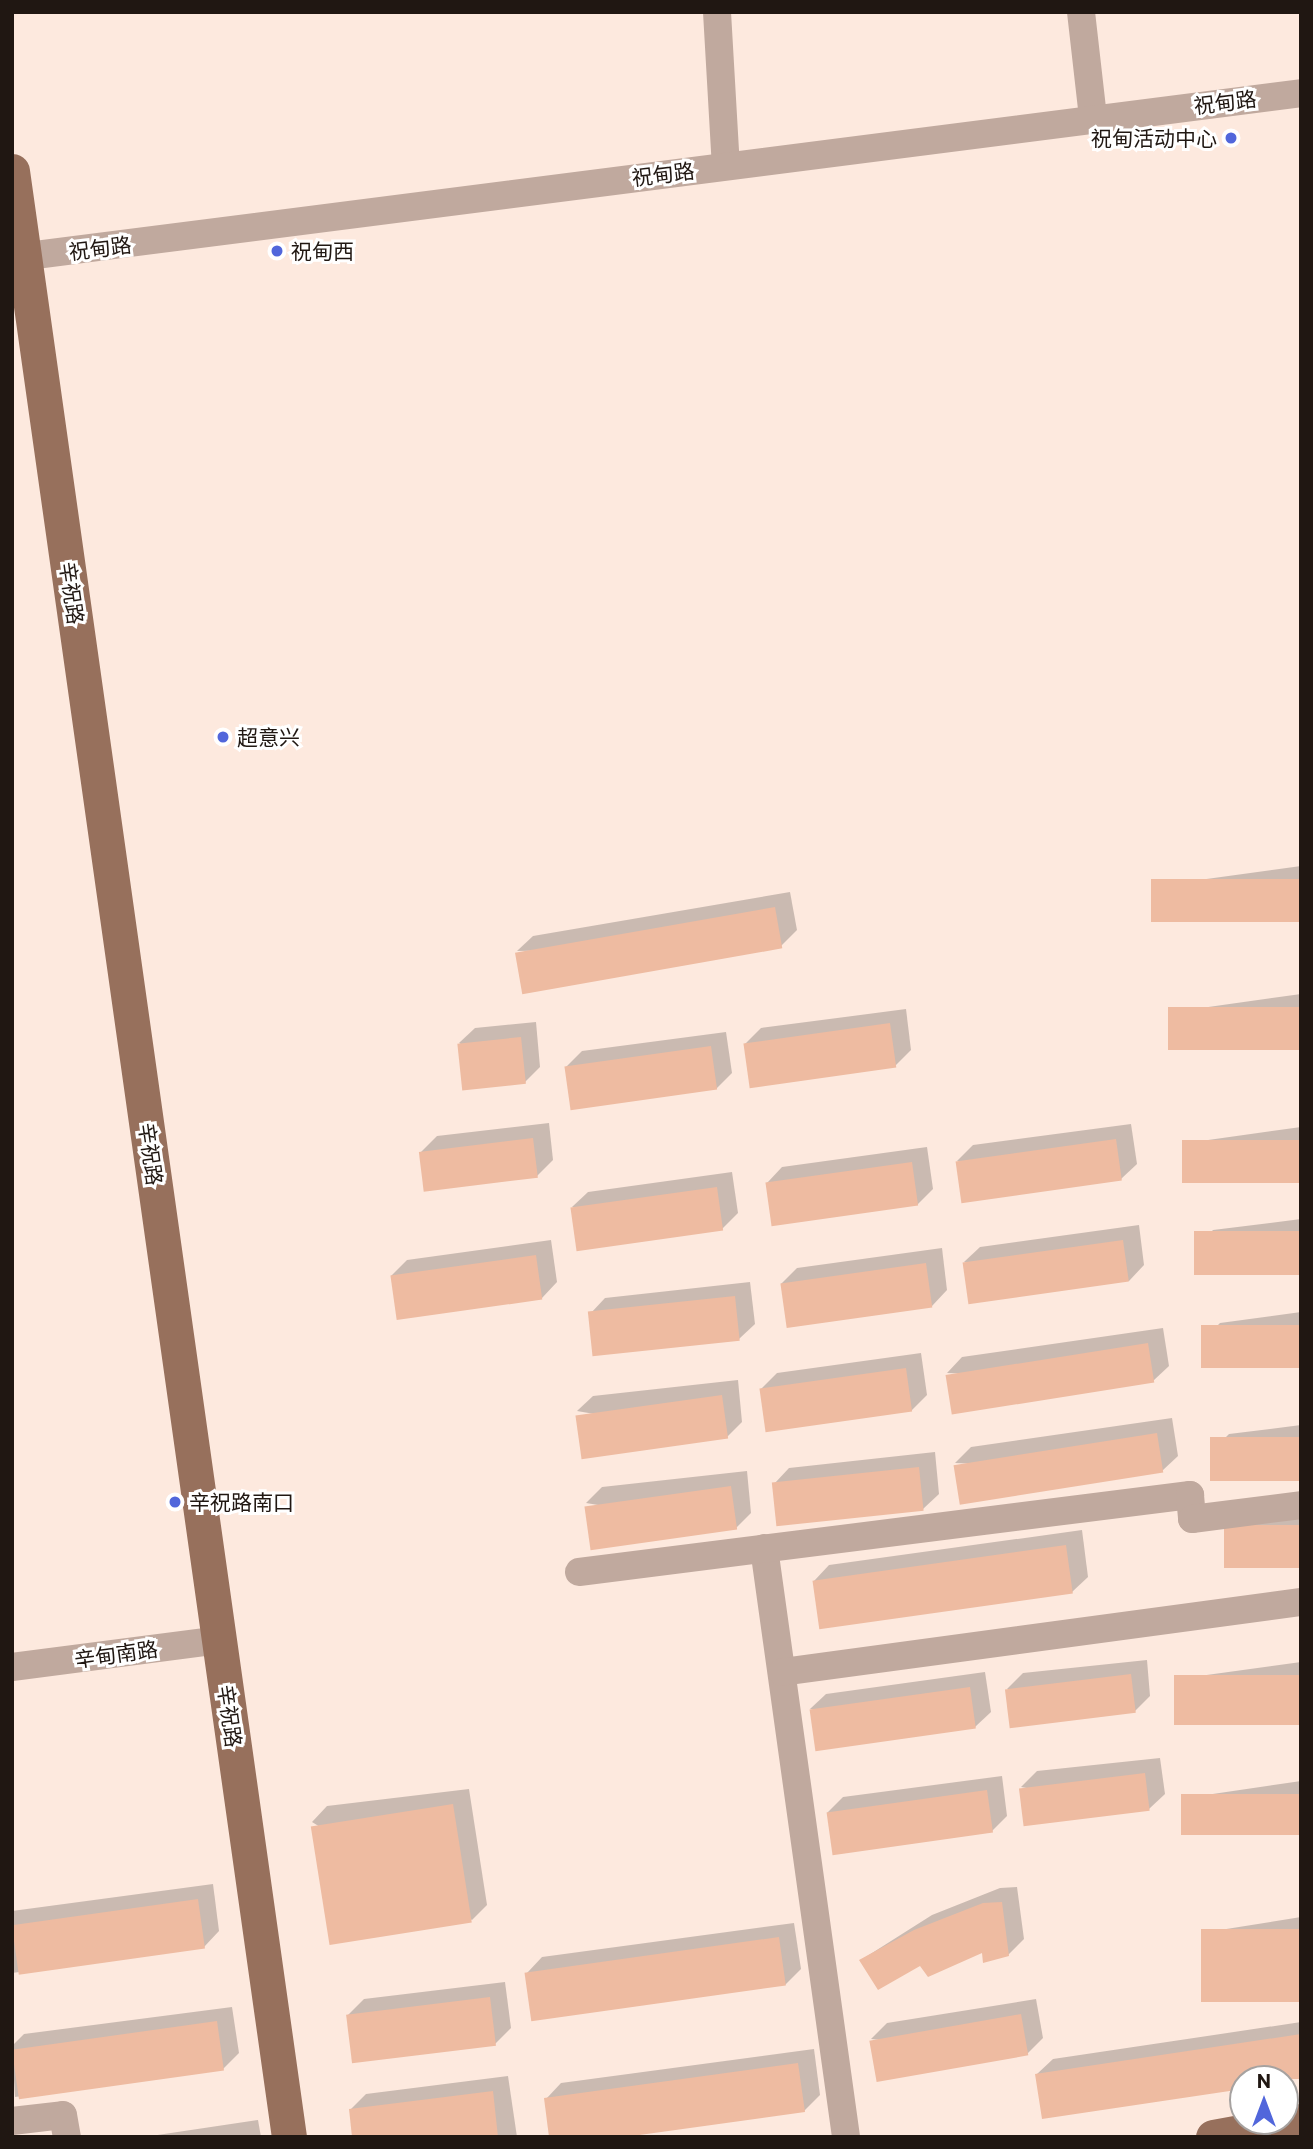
<!DOCTYPE html>
<html>
<head>
<meta charset="utf-8">
<style>
  body { margin:0 }
  #map { position:relative; width:1313px; height:2149px; overflow:hidden; background:#fde9de; font-family:Commissioner,"Noto Sans SC",sans-serif }
  div>[style] { position:absolute }
  .shadow>* { inset:0; background:#0003 }
  .building>* { inset:0; background:#eebba1; transform-origin:0 0 }
  .minor>* { height:28px; margin:-14px; padding:0 14px; transform-origin:14px; border-radius:14px; background:#c0a99e }
  .major>* { height:35px; margin:-17.5px; padding:0 17.5px; transform-origin:17.5px; border-radius:17.5px; background:#97705c }
  .dots>* { width:19px; height:19px; translate:-50% -50%; box-sizing:border-box; border:4px solid #fff; border-radius:50% }
  span { translate:-50% -50%; white-space:nowrap; text-align:center; line-height:1.15; -webkit-text-stroke:6px #fff; paint-order:stroke }
  .street-label { font-size:21px; color:#201712 }
  .poi-label { font-size:21px; color:#201712 }
  .right { translate:-100% -50%; text-align:right }
  .left { translate:0 -50%; text-align:left }
  .frame { position:absolute; inset:0; border:14px solid #201712; pointer-events:none }
  .north { position:absolute; left:1229px; top:2065px; width:70px; height:70px; box-sizing:border-box; background:#fff; border:2px solid #a6a2a0; border-radius:50%; rotate:0deg; font-size:19px; font-weight:700; line-height:28px; text-align:center; color:#201712 }
  .north::after { content:''; display:block; margin:auto; width:24px; height:32px; background:#5166db; clip-path:polygon(50% 0,100% 100%,50% 72%,0 100%) }
</style>
</head>
<body>
<div id="map">
  <div class="shadow">
    <i style="clip-path:polygon(1301px 866px,1301px 920px,1154px 900px,1170px 884px)"></i>
    <i style="clip-path:polygon(790px 892px,797px 930px,781px 946px,517px 951px,533px 936px)"></i>
    <i style="clip-path:polygon(1301px 994px,1301px 1049px,1171px 1026px,1187px 1010px)"></i>
    <i style="clip-path:polygon(906px 1009px,911px 1050px,895px 1066px,745px 1044px,761px 1028px)"></i>
    <i style="clip-path:polygon(536px 1022px,540px 1067px,525px 1082px,459px 1043px,475px 1028px)"></i>
    <i style="clip-path:polygon(726px 1032px,732px 1073px,716px 1089px,566px 1067px,582px 1051px)"></i>
    <i style="clip-path:polygon(549px 1123px,553px 1160px,537px 1176px,421px 1152px,437px 1136px)"></i>
    <i style="clip-path:polygon(1131px 1124px,1137px 1164px,1121px 1179px,957px 1161px,973px 1145px)"></i>
    <i style="clip-path:polygon(1301px 1127px,1301px 1181px,1185px 1156px,1201px 1141px)"></i>
    <i style="clip-path:polygon(927px 1147px,933px 1189px,917px 1205px,767px 1183px,782px 1167px)"></i>
    <i style="clip-path:polygon(732px 1172px,738px 1213px,722px 1229px,572px 1207px,588px 1192px)"></i>
    <i style="clip-path:polygon(1301px 1219px,1301px 1273px,1197px 1246px,1213px 1230px)"></i>
    <i style="clip-path:polygon(1139px 1225px,1144px 1265px,1129px 1281px,964px 1262px,980px 1247px)"></i>
    <i style="clip-path:polygon(551px 1240px,557px 1282px,542px 1298px,391px 1276px,407px 1260px)"></i>
    <i style="clip-path:polygon(942px 1248px,947px 1290px,932px 1306px,781px 1284px,797px 1268px)"></i>
    <i style="clip-path:polygon(750px 1282px,755px 1324px,739px 1339px,590px 1314px,605px 1298px)"></i>
    <i style="clip-path:polygon(1301px 1312px,1301px 1366px,1204px 1339px,1220px 1323px)"></i>
    <i style="clip-path:polygon(1163px 1328px,1169px 1366px,1153px 1381px,947px 1373px,962px 1357px)"></i>
    <i style="clip-path:polygon(921px 1353px,927px 1395px,911px 1411px,761px 1389px,777px 1373px)"></i>
    <i style="clip-path:polygon(738px 1380px,742px 1422px,727px 1437px,577px 1411px,593px 1396px)"></i>
    <i style="clip-path:polygon(1172px 1418px,1178px 1456px,1162px 1471px,955px 1463px,971px 1447px)"></i>
    <i style="clip-path:polygon(1301px 1425px,1301px 1479px,1213px 1450px,1229px 1434px)"></i>
    <i style="clip-path:polygon(935px 1452px,939px 1494px,923px 1509px,774px 1484px,789px 1468px)"></i>
    <i style="clip-path:polygon(747px 1471px,751px 1513px,736px 1528px,586px 1503px,602px 1487px)"></i>
    <i style="clip-path:polygon(1301px 1512px,1301px 1566px,1227px 1536px,1242px 1520px)"></i>
    <i style="clip-path:polygon(1082px 1530px,1088px 1577px,1072px 1592px,814px 1581px,829px 1565px)"></i>
    <i style="clip-path:polygon(1147px 1660px,1150px 1696px,1135px 1711px,1007px 1689px,1023px 1673px)"></i>
    <i style="clip-path:polygon(1301px 1662px,1301px 1723px,1176px 1693px,1192px 1677px)"></i>
    <i style="clip-path:polygon(985px 1672px,991px 1712px,975px 1727px,810px 1709px,826px 1694px)"></i>
    <i style="clip-path:polygon(1160px 1758px,1165px 1794px,1149px 1809px,1021px 1787px,1037px 1771px)"></i>
    <i style="clip-path:polygon(1002px 1776px,1007px 1816px,992px 1831px,827px 1813px,843px 1797px)"></i>
    <i style="clip-path:polygon(1301px 1781px,1301px 1833px,1183px 1812px,1199px 1796px)"></i>
    <i style="clip-path:polygon(469px 1789px,487px 1905px,472px 1920px,312px 1822px,327px 1806px)"></i>
    <i style="clip-path:polygon(213px 1884px,219px 1931px,204px 1947px,12px 1973px,12px 1911px)"></i>
    <i style="clip-path:polygon(1017px 1887px,1024px 1939px,1008px 1955px,983px 1951px,921px 1964px,861px 1960px,932px 1915px,1000px 1888px)"></i>
    <i style="clip-path:polygon(1301px 1917px,1301px 2000px,1204px 1946px,1220px 1930px)"></i>
    <i style="clip-path:polygon(794px 1923px,801px 1969px,785px 1985px,527px 1973px,542px 1957px)"></i>
    <i style="clip-path:polygon(505px 1982px,511px 2028px,495px 2044px,348px 2015px,364px 1999px)"></i>
    <i style="clip-path:polygon(1036px 1999px,1043px 2038px,1027px 2054px,871px 2039px,887px 2023px)"></i>
    <i style="clip-path:polygon(232px 2007px,239px 2053px,223px 2069px,15px 2097px,12px 2046px,24px 2034px)"></i>
    <i style="clip-path:polygon(1301px 2022px,1301px 2078px,1243px 2079px,1243px 2087px,1037px 2074px,1053px 2059px)"></i>
    <i style="clip-path:polygon(814px 2049px,820px 2095px,804px 2111px,546px 2099px,561px 2083px)"></i>
    <i style="clip-path:polygon(508px 2076px,517px 2137px,355px 2137px,351px 2109px,366px 2094px)"></i>
    <i style="clip-path:polygon(258px 2120px,261px 2137px,144px 2137px)"></i>
  </div>
  <div class="building">
    <i style="left:1301px;top:879px;width:43px;height:150px;rotate:90deg"></i>
    <i style="left:775px;top:907px;width:42px;height:264px;rotate:80deg"></i>
    <i style="left:1301px;top:1007px;width:43px;height:133px;rotate:90deg"></i>
    <i style="left:890px;top:1023px;width:45px;height:148px;rotate:82deg"></i>
    <i style="left:521px;top:1037px;width:47px;height:64px;rotate:84deg"></i>
    <i style="left:711px;top:1046px;width:44px;height:148px;rotate:82deg"></i>
    <i style="left:533px;top:1138px;width:40px;height:115px;rotate:83deg"></i>
    <i style="left:1116px;top:1139px;width:42px;height:162px;rotate:82deg"></i>
    <i style="left:1301px;top:1140px;width:43px;height:119px;rotate:90deg"></i>
    <i style="left:912px;top:1162px;width:44px;height:148px;rotate:82deg"></i>
    <i style="left:717px;top:1187px;width:44px;height:148px;rotate:82deg"></i>
    <i style="left:1301px;top:1231px;width:44px;height:107px;rotate:90deg"></i>
    <i style="left:1123px;top:1240px;width:42px;height:162px;rotate:82deg"></i>
    <i style="left:536px;top:1255px;width:45px;height:147px;rotate:82deg"></i>
    <i style="left:926px;top:1263px;width:45px;height:147px;rotate:82deg"></i>
    <i style="left:735px;top:1296px;width:45px;height:148px;rotate:84deg"></i>
    <i style="left:1301px;top:1325px;width:43px;height:100px;rotate:90deg"></i>
    <i style="left:1148px;top:1343px;width:40px;height:205px;rotate:81deg"></i>
    <i style="left:906px;top:1368px;width:44px;height:148px;rotate:82deg"></i>
    <i style="left:722px;top:1395px;width:44px;height:148px;rotate:82deg"></i>
    <i style="left:1157px;top:1433px;width:40px;height:206px;rotate:81deg"></i>
    <i style="left:1301px;top:1437px;width:44px;height:91px;rotate:90deg"></i>
    <i style="left:919px;top:1467px;width:44px;height:148px;rotate:84deg"></i>
    <i style="left:731px;top:1486px;width:44px;height:148px;rotate:82deg"></i>
    <i style="left:1301px;top:1525px;width:43px;height:77px;rotate:90deg"></i>
    <i style="left:1066px;top:1545px;width:49px;height:256px;rotate:82deg"></i>
    <i style="left:1131px;top:1674px;width:39px;height:127px;rotate:83deg"></i>
    <i style="left:1301px;top:1675px;width:50px;height:127px;rotate:90deg"></i>
    <i style="left:970px;top:1687px;width:42px;height:162px;rotate:82deg"></i>
    <i style="left:1145px;top:1773px;width:38px;height:127px;rotate:83deg"></i>
    <i style="left:987px;top:1790px;width:43px;height:162px;rotate:82deg"></i>
    <i style="left:1301px;top:1794px;width:41px;height:120px;rotate:90deg"></i>
    <i style="left:453px;top:1804px;width:120px;height:144px;rotate:81deg"></i>
    <i style="left:198px;top:1899px;width:50px;height:188px;rotate:82deg"></i>
    <i style="clip-path:polygon(1002px 1902px,1009px 1956px,983px 1963px,982px 1953px,928px 1977px,920px 1966px,878px 1990px,859px 1960px,914px 1930px,983px 1903px)"></i>
    <i style="left:1301px;top:1929px;width:73px;height:100px;rotate:90deg"></i>
    <i style="left:779px;top:1937px;width:49px;height:257px;rotate:82deg"></i>
    <i style="left:490px;top:1997px;width:49px;height:145px;rotate:83deg"></i>
    <i style="left:1021px;top:2014px;width:42px;height:154px;rotate:80deg"></i>
    <i style="left:217px;top:2021px;width:50px;height:207px;rotate:82deg"></i>
    <i style="clip-path:polygon(1301px 2034px,1301px 2079px,1243px 2079px,1243px 2089px,1042px 2119px,1035px 2074px)"></i>
    <i style="clip-path:polygon(798px 2063px,805px 2112px,625px 2137px,549px 2137px,544px 2098px)"></i>
    <i style="clip-path:polygon(493px 2091px,498px 2137px,352px 2137px,349px 2109px)"></i>
  </div>
  <div class="minor">
    <i style="left:717px;top:12px;width:154px;rotate:86.7deg"></i>
    <i style="left:1081px;top:12px;width:107px;rotate:83.5deg"></i>
    <i style="left:12px;top:258px;width:1300px;rotate:-7.29deg"></i>
    <i style="left:764px;top:1548px;width:595px;rotate:82.07deg"></i>
    <i style="left:579px;top:1572px;width:616px;rotate:-7.18deg"></i>
    <i style="left:1190px;top:1495px;width:24px;rotate:85deg"></i>
    <i style="left:1192px;top:1519px;width:110px;rotate:-7.3deg"></i>
    <i style="left:12px;top:1667px;width:209px;rotate:-7.4deg"></i>
    <i style="left:782px;top:1672px;width:524px;rotate:-7.68deg"></i>
    <i style="left:12px;top:2121px;width:51px;rotate:-6.7deg"></i>
    <i style="left:63px;top:2115px;width:22px;rotate:80deg"></i>
  </div>
  <div class="major">
    <i style="left:12px;top:171px;width:1985px;rotate:81.98deg"></i>
    <i style="left:1213px;top:2137px;width:89px;rotate:-10.3deg"></i>
  </div>
  <div class="dots">
    <i style="left:1231px;top:138px;background:#5166db"></i>
    <i style="left:277px;top:251px;background:#5166db"></i>
    <i style="left:223px;top:737px;background:#5166db"></i>
    <i style="left:175px;top:1502px;background:#5166db"></i>
  </div>
  <div class="street-label">
    <span style="left:1225px;top:102px;rotate:-7deg">祝甸路</span>
    <span style="left:663px;top:174px;rotate:-7deg">祝甸路</span>
    <span style="left:100px;top:248px;rotate:-7deg">祝甸路</span>
    <span style="left:72px;top:593px;rotate:82deg">辛祝路</span>
    <span style="left:151px;top:1154px;rotate:82deg">辛祝路</span>
    <span style="left:116px;top:1654px;rotate:-8deg">辛甸南路</span>
    <span style="left:230px;top:1716px;rotate:82deg">辛祝路</span>
  </div>
  <div class="poi-label">
    <span class="right" style="left:1217px;top:138px">祝甸活动中心</span>
    <span class="left" style="left:291px;top:251px">祝甸西</span>
    <span class="left" style="left:237px;top:737px">超意兴</span>
    <span class="left" style="left:189px;top:1502px">辛祝路南口</span>
  </div>
  <div class="frame"></div>
  <div class="north">N</div>
</div>
</body>
</html>
